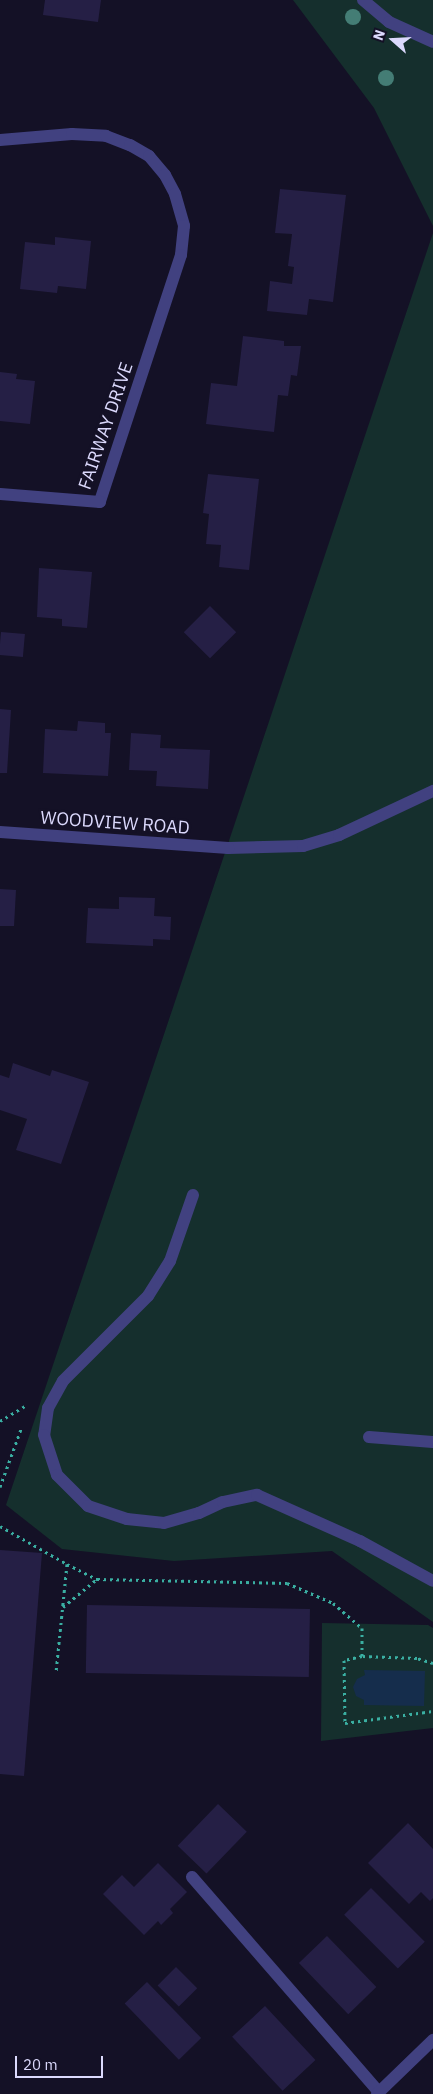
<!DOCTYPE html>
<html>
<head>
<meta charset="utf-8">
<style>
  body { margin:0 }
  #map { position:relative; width:433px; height:2094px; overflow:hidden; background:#141126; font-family:"IBM Plex Sans",sans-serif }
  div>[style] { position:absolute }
  .green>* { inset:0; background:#152f2d }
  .water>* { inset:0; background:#152d4c }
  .building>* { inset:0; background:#251f45; transform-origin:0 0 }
  .path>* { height:3px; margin-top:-1.5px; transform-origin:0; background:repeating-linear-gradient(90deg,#3aafa2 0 2.5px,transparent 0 6.5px) }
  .lane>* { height:12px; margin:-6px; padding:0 6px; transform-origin:6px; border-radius:6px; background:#414180 }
  .street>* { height:12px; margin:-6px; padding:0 6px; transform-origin:6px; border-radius:6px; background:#414180 }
  .trees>* { width:16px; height:16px; margin:-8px; border-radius:50%; background:#447d75 }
  span { translate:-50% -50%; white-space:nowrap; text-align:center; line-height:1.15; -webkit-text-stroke:5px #141126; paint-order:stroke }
  .street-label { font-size:18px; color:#dbd9fc }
  .north { position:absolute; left:368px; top:15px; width:50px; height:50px; -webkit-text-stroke:4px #141126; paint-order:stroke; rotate:289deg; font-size:14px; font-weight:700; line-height:20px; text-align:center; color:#dbd9fc }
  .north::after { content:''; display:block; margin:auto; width:18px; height:22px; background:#dbd9fc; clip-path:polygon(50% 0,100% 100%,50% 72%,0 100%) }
  .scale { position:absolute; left:15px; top:2056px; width:88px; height:22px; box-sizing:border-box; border:2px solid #dbd9fc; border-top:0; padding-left:6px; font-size:15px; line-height:18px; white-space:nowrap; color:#dbd9fc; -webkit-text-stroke:4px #141126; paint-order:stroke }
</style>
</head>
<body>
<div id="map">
  <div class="green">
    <i style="clip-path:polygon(293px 0,433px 0,433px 226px,374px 108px)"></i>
    <i style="clip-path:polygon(433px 233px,433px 1622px,332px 1551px,174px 1561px,62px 1549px,6px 1505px)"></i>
    <i style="clip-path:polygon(322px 1623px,428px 1625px,433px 1628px,433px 1728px,321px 1741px)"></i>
  </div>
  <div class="water">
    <i style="clip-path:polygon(364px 1670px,425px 1671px,424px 1706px,364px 1705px,364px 1700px,356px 1696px,353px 1687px,357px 1679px,365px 1675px)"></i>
  </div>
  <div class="building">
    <i style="clip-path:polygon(45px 0,101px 0,98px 22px,43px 15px)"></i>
    <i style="clip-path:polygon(280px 189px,346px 195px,333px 302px,309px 299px,307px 315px,267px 311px,270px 281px,292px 284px,294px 267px,288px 266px,292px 234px,275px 233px)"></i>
    <i style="clip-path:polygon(55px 237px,91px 241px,86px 289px,58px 286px,57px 293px,20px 289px,25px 242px,55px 245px)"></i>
    <i style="clip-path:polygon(243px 336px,284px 341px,284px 346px,301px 346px,297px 376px,291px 375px,288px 396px,278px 395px,274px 432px,206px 424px,211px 383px,237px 386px)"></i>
    <i style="clip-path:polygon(0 372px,17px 374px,16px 379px,35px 381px,30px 424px,0 421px)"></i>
    <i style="clip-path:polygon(208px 474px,259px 479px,249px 570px,219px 567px,221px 545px,206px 544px,209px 514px,203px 513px)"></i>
    <i style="clip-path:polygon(39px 568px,92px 572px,87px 628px,62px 626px,62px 619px,37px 617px)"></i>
    <i style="left:210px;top:606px;width:37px;height:37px;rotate:45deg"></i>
    <i style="left:1px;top:632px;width:24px;height:23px;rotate:5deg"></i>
    <i style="clip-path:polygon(0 709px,11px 710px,7px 773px,0 773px)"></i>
    <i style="clip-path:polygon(78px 721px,105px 723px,105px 733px,111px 733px,108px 776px,43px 773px,45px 729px,77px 731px)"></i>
    <i style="clip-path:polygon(131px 733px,161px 735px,160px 748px,210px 750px,208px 789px,156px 786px,157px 771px,129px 770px)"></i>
    <i style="clip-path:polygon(0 889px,16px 890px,14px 926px,0 926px)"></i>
    <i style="clip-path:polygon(119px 897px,155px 898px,154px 916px,171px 917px,170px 940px,153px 939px,153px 946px,86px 943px,88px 908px,119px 909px)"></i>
    <i style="clip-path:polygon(13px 1063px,50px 1076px,52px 1070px,89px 1082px,61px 1164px,16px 1150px,27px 1119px,0 1110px,0 1075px,9px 1078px)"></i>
    <i style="clip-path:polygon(0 1550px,42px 1553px,24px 1776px,0 1774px)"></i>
    <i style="left:87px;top:1605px;width:223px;height:68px;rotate:1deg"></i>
    <i style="left:218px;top:1804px;width:40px;height:58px;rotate:44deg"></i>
    <i style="clip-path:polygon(408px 1823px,433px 1849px,433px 1898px,430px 1901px,421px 1892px,409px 1904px,368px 1863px)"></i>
    <i style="clip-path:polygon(158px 1863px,187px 1892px,170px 1909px,173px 1913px,161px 1925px,158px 1921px,144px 1935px,103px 1894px,122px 1875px,134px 1887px)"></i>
    <i style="left:371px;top:1888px;width:76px;height:38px;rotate:45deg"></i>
    <i style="left:327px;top:1936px;width:71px;height:39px;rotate:46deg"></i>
    <i style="left:176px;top:1967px;width:30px;height:26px;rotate:45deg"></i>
    <i style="left:147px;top:1982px;width:78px;height:31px;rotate:46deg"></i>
    <i style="left:265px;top:2006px;width:74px;height:45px;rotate:47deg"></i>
  </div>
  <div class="path">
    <i style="left:0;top:1421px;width:31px;rotate:-31deg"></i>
    <i style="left:0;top:1487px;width:62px;rotate:-70.1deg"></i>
    <i style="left:0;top:1526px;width:77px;rotate:29.6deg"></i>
    <i style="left:67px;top:1564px;width:110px;rotate:95.8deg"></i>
    <i style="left:67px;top:1564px;width:34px;rotate:27deg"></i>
    <i style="left:97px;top:1579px;width:190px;rotate:1.2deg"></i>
    <i style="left:287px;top:1583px;width:50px;rotate:23.5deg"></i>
    <i style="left:333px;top:1603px;width:38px;rotate:41deg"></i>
    <i style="left:362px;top:1628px;width:28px;rotate:90deg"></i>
    <i style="left:63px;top:1607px;width:44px;rotate:-39.5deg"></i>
    <i style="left:433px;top:1663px;width:17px;rotate:-163deg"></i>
    <i style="left:417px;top:1658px;width:55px;rotate:-177.9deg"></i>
    <i style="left:362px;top:1656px;width:18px;rotate:167deg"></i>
    <i style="left:344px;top:1660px;width:63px;rotate:89.1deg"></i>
    <i style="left:345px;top:1723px;width:89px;rotate:-7.8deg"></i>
  </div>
  <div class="lane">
    <i style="left:363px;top:0;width:34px;rotate:40deg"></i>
    <i style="left:389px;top:22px;width:48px;rotate:24.4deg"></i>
    <i style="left:228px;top:848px;width:75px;rotate:-1.5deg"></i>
    <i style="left:303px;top:846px;width:38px;rotate:-17deg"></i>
    <i style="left:339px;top:835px;width:104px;rotate:-25.1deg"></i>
    <i style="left:193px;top:1195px;width:70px;rotate:109.2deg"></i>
    <i style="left:170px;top:1261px;width:41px;rotate:122.2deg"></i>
    <i style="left:148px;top:1296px;width:120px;rotate:135deg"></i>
    <i style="left:63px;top:1381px;width:31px;rotate:119deg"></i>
    <i style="left:48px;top:1408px;width:27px;rotate:98deg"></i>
    <i style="left:44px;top:1435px;width:42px;rotate:72deg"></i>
    <i style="left:57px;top:1475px;width:44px;rotate:45deg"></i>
    <i style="left:88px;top:1506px;width:41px;rotate:18.4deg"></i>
    <i style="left:127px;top:1519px;width:37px;rotate:6deg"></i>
    <i style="left:164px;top:1523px;width:36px;rotate:-16deg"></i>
    <i style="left:199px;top:1513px;width:26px;rotate:-25deg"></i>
    <i style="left:223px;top:1502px;width:35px;rotate:-12deg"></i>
    <i style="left:257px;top:1495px;width:113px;rotate:24.1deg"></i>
    <i style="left:360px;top:1541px;width:83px;rotate:28.7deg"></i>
    <i style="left:369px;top:1437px;width:64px;rotate:4.5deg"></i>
    <i style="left:192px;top:1877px;width:285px;rotate:49deg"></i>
  </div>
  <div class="street">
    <i style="left:0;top:140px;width:72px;rotate:-4.8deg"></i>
    <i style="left:72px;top:134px;width:34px;rotate:3deg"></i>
    <i style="left:106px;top:136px;width:26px;rotate:21deg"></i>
    <i style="left:130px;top:145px;width:22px;rotate:30deg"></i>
    <i style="left:149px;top:156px;width:25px;rotate:50deg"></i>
    <i style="left:165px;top:175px;width:21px;rotate:62deg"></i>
    <i style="left:175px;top:194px;width:33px;rotate:74deg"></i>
    <i style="left:184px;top:226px;width:29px;rotate:96deg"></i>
    <i style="left:181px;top:255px;width:260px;rotate:108.2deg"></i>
    <i style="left:100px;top:502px;width:100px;rotate:-175.4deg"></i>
    <i style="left:0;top:832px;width:229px;rotate:4deg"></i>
    <i style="left:377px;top:2094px;width:78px;rotate:-44deg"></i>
  </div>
  <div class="trees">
    <i style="left:353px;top:17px"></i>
    <i style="left:386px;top:78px"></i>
  </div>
  <div class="street-label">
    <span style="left:106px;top:426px;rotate:-71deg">FAIRWAY DRIVE</span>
    <span style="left:115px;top:823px;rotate:4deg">WOODVIEW ROAD</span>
  </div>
  <div class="north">N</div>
  <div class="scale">20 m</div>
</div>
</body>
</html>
